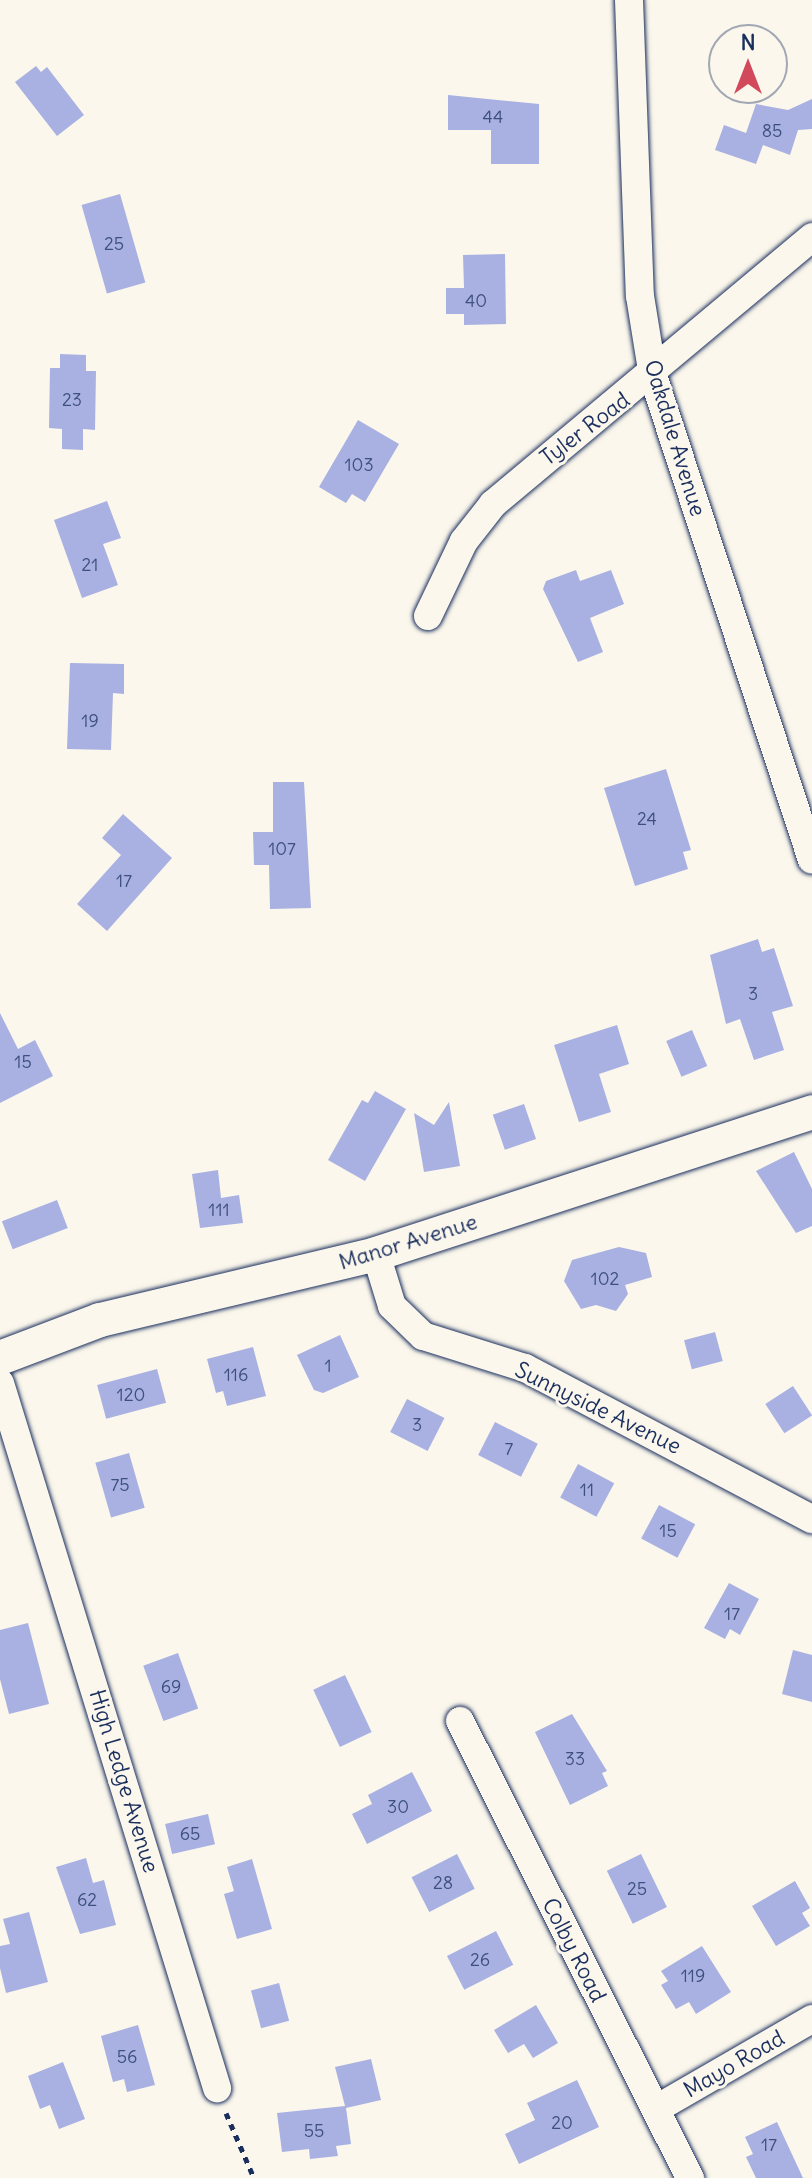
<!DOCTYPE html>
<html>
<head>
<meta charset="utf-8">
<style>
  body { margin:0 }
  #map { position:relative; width:812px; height:2178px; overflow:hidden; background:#fbf7ec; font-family:Delius,sans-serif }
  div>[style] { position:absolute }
  .building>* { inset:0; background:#a8b1e2; transform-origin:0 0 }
  .path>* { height:5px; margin-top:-2.5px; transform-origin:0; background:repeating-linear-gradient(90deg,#1b2f5e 0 6px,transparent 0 12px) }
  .roads { filter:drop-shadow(0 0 2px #1b2f5e) drop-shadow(0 0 2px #1b2f5e) }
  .minor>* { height:28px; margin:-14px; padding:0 14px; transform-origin:14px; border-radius:14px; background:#fbf7ec }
  .tertiary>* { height:34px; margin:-17px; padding:0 17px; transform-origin:17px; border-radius:17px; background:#fbf7ec }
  span { translate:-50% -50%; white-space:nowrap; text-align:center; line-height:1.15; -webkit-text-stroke:6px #fbf7ec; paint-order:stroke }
  .number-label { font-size:18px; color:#3e507f }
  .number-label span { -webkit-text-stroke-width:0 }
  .street-label { font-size:22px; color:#1b2f5e }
  .north { position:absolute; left:708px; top:24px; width:80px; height:80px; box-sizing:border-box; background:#fbf7ec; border:2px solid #a1a7b3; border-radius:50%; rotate:0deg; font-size:22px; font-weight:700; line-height:32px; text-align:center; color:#1b2f5e }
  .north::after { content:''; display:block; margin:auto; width:28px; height:36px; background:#d1495b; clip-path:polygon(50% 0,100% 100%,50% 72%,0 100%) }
</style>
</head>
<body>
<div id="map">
  <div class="building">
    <i style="clip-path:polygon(36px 66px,41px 72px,47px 67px,84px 115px,57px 136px,15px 82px)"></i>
    <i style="clip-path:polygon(448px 95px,539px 104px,539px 164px,491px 164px,491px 130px,448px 130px)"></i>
    <i style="clip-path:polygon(812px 99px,812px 129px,798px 130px,790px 155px,763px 145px,756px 164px,715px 150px,724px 125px,746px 133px,756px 104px,788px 110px)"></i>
    <i style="left:120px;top:194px;width:92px;height:40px;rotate:74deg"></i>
    <i style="clip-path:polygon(505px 254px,506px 324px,464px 325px,464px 314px,446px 314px,446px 288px,464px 288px,463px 255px)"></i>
    <i style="clip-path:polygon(60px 354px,86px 355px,86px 371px,96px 371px,95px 430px,83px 429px,83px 450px,62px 449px,62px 429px,49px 428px,50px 368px,60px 368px)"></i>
    <i style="clip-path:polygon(358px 420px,399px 444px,365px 502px,352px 494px,346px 503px,319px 487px)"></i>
    <i style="clip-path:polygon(107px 501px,121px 538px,103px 544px,118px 585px,82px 598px,54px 520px)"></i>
    <i style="clip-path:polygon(576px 570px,580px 581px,611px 570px,624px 604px,590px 618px,603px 652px,578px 662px,543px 589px,546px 581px)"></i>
    <i style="clip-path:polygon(70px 663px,124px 664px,124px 694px,113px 693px,111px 750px,67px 749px)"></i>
    <i style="clip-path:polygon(666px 769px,691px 850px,683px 852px,688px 869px,635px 886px,604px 788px)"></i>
    <i style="clip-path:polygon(273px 782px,304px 782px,311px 908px,270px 909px,269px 865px,254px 865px,253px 832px,273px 832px)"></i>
    <i style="clip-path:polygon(123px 814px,172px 858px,107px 931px,77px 904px,121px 855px,102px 838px)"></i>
    <i style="clip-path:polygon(758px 939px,762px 952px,774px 948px,793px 1006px,772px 1012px,784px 1050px,754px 1060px,740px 1019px,726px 1024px,710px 955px)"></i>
    <i style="clip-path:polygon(0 1013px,18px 1049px,35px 1040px,53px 1076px,0 1103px)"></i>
    <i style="clip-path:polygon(617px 1025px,629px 1064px,599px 1074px,611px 1112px,579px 1122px,554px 1045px)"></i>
    <i style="left:692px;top:1030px;width:39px;height:28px;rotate:67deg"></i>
    <i style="clip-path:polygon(375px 1091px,406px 1109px,365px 1181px,328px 1160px,362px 1100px,368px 1103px)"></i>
    <i style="clip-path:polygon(449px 1102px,460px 1166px,424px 1172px,414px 1113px,434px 1125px)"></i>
    <i style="left:524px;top:1104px;width:37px;height:33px;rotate:71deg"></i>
    <i style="clip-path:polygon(794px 1152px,812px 1189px,812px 1226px,796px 1233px,756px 1171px)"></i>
    <i style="clip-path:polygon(218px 1170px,221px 1198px,239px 1195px,243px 1223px,200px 1228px,192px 1174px)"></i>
    <i style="left:57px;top:1200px;width:30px;height:59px;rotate:69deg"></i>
    <i style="clip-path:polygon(619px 1247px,646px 1253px,652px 1277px,625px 1285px,628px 1294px,616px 1311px,596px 1305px,581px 1309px,564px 1281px,572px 1260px)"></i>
    <i style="left:715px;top:1332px;width:30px;height:32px;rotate:75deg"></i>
    <i style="clip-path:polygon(340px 1335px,359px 1377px,323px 1393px,314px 1390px,297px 1355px)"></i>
    <i style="clip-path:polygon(253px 1347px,266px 1396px,227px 1406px,223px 1391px,216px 1393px,207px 1359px)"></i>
    <i style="left:157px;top:1369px;width:35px;height:62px;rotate:75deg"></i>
    <i style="left:793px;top:1386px;width:35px;height:33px;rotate:57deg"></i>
    <i style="left:407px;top:1399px;width:42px;height:37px;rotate:27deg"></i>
    <i style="left:495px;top:1422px;width:48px;height:37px;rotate:27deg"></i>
    <i style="left:129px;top:1453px;width:57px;height:35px;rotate:74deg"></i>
    <i style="left:578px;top:1464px;width:41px;height:38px;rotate:28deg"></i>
    <i style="left:659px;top:1505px;width:41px;height:38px;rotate:28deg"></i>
    <i style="clip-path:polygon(729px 1583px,759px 1599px,740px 1635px,730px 1629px,725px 1639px,704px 1628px)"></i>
    <i style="clip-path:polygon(28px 1623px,49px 1704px,9px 1714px,0 1679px,0 1630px)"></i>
    <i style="clip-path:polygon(793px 1650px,812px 1655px,812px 1702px,782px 1694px)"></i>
    <i style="left:178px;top:1653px;width:59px;height:37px;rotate:70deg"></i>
    <i style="left:345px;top:1675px;width:63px;height:35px;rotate:65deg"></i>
    <i style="clip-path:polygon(572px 1714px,607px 1771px,602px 1773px,608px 1786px,570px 1805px,535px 1732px)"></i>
    <i style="clip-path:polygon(412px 1772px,432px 1811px,367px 1844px,352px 1814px,372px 1804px,368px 1795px)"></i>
    <i style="left:208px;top:1814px;width:31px;height:44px;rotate:77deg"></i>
    <i style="left:457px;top:1854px;width:39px;height:51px;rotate:63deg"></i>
    <i style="left:641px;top:1854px;width:59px;height:38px;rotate:64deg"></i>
    <i style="clip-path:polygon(86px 1858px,93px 1883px,104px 1880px,116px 1925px,80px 1934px,56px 1867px)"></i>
    <i style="clip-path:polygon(252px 1859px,272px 1929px,237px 1939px,224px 1894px,234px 1891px,227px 1867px)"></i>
    <i style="clip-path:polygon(795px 1881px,810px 1908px,802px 1913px,810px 1926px,776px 1946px,752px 1906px)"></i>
    <i style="clip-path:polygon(29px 1912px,48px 1982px,6px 1993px,0 1968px,0 1946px,10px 1944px,3px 1919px)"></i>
    <i style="left:496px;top:1931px;width:38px;height:55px;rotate:63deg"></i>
    <i style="clip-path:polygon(702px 1946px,731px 1992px,696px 2014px,689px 2002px,676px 2009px,661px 1985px,668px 1981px,661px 1971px)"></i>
    <i style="left:279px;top:1983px;width:39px;height:29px;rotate:75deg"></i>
    <i style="clip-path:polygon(536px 2005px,558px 2043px,533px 2058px,524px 2044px,508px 2053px,494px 2030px)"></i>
    <i style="clip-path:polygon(138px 2025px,155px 2085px,127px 2092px,124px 2079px,113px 2082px,101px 2036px)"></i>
    <i style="clip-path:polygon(371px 2059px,381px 2100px,346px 2108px,351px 2144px,336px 2146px,338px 2156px,310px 2159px,309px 2149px,282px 2152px,277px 2113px,345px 2106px,335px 2067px)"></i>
    <i style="clip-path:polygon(63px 2062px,85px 2119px,59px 2129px,50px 2105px,40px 2109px,28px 2076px)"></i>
    <i style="clip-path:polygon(577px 2080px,599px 2127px,519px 2164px,505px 2134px,535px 2120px,527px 2103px)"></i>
    <i style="clip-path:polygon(777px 2122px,803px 2178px,756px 2178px,746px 2157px,753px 2154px,745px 2137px)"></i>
  </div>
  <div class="path">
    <i style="left:226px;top:2113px;width:71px;rotate:66.7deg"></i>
  </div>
  <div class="roads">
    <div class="minor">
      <i style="left:629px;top:0;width:296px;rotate:87.9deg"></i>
      <i style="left:640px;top:296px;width:81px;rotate:80.8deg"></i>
      <i style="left:653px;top:376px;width:509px;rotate:71.81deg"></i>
      <i style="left:428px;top:616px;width:83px;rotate:-64.4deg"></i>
      <i style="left:464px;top:541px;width:47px;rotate:-51.9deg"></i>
      <i style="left:493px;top:504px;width:416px;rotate:-39.9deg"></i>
      <i style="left:376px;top:1254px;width:54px;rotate:72.9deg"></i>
      <i style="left:392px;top:1306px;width:43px;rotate:44.1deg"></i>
      <i style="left:423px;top:1336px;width:107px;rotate:17.4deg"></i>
      <i style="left:525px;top:1368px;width:324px;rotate:27.8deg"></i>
      <i style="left:0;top:1383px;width:738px;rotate:72.89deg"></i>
      <i style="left:460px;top:1721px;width:512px;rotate:63.28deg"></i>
      <i style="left:656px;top:2109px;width:180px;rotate:-30deg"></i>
    </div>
    <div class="tertiary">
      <i style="left:0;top:1358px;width:107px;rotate:-20.8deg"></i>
      <i style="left:100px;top:1320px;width:284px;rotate:-13.4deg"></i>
      <i style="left:376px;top:1254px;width:459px;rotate:-18deg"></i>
    </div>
  </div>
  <div class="number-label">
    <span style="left:493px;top:117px">44</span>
    <span style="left:772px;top:131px">85</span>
    <span style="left:114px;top:244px">25</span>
    <span style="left:476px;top:301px">40</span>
    <span style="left:72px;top:400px">23</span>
    <span style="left:359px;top:465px">103</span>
    <span style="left:90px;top:565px">21</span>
    <span style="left:90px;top:721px">19</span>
    <span style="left:647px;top:819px">24</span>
    <span style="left:282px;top:849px">107</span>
    <span style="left:124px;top:881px">17</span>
    <span style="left:753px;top:994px">3</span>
    <span style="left:23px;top:1062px">15</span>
    <span style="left:219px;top:1210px">111</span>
    <span style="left:605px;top:1279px">102</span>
    <span style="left:328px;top:1366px">1</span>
    <span style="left:236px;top:1375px">116</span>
    <span style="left:131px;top:1395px">120</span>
    <span style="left:417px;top:1425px">3</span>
    <span style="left:509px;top:1449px">7</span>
    <span style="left:120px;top:1485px">75</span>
    <span style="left:587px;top:1490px">11</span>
    <span style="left:668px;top:1531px">15</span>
    <span style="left:732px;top:1614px">17</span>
    <span style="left:171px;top:1687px">69</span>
    <span style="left:575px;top:1759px">33</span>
    <span style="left:398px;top:1807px">30</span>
    <span style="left:190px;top:1834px">65</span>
    <span style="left:443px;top:1883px">28</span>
    <span style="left:637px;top:1889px">25</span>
    <span style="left:87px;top:1900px">62</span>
    <span style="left:480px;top:1960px">26</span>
    <span style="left:693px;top:1976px">119</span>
    <span style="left:127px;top:2057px">56</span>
    <span style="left:562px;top:2123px">20</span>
    <span style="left:314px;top:2131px">55</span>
    <span style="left:769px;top:2145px">17</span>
  </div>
  <div class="street-label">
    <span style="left:585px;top:429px;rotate:-37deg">Tyler Road</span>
    <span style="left:675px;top:438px;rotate:73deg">Oakdale Avenue</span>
    <span style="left:408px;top:1242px;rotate:-17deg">Manor Avenue</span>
    <span style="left:598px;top:1408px;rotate:26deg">Sunnyside Avenue</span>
    <span style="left:124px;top:1781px;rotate:73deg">High Ledge Avenue</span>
    <span style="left:574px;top:1950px;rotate:63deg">Colby Road</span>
    <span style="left:734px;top:2064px;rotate:-30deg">Mayo Road</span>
  </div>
  <div class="north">N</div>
</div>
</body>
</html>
